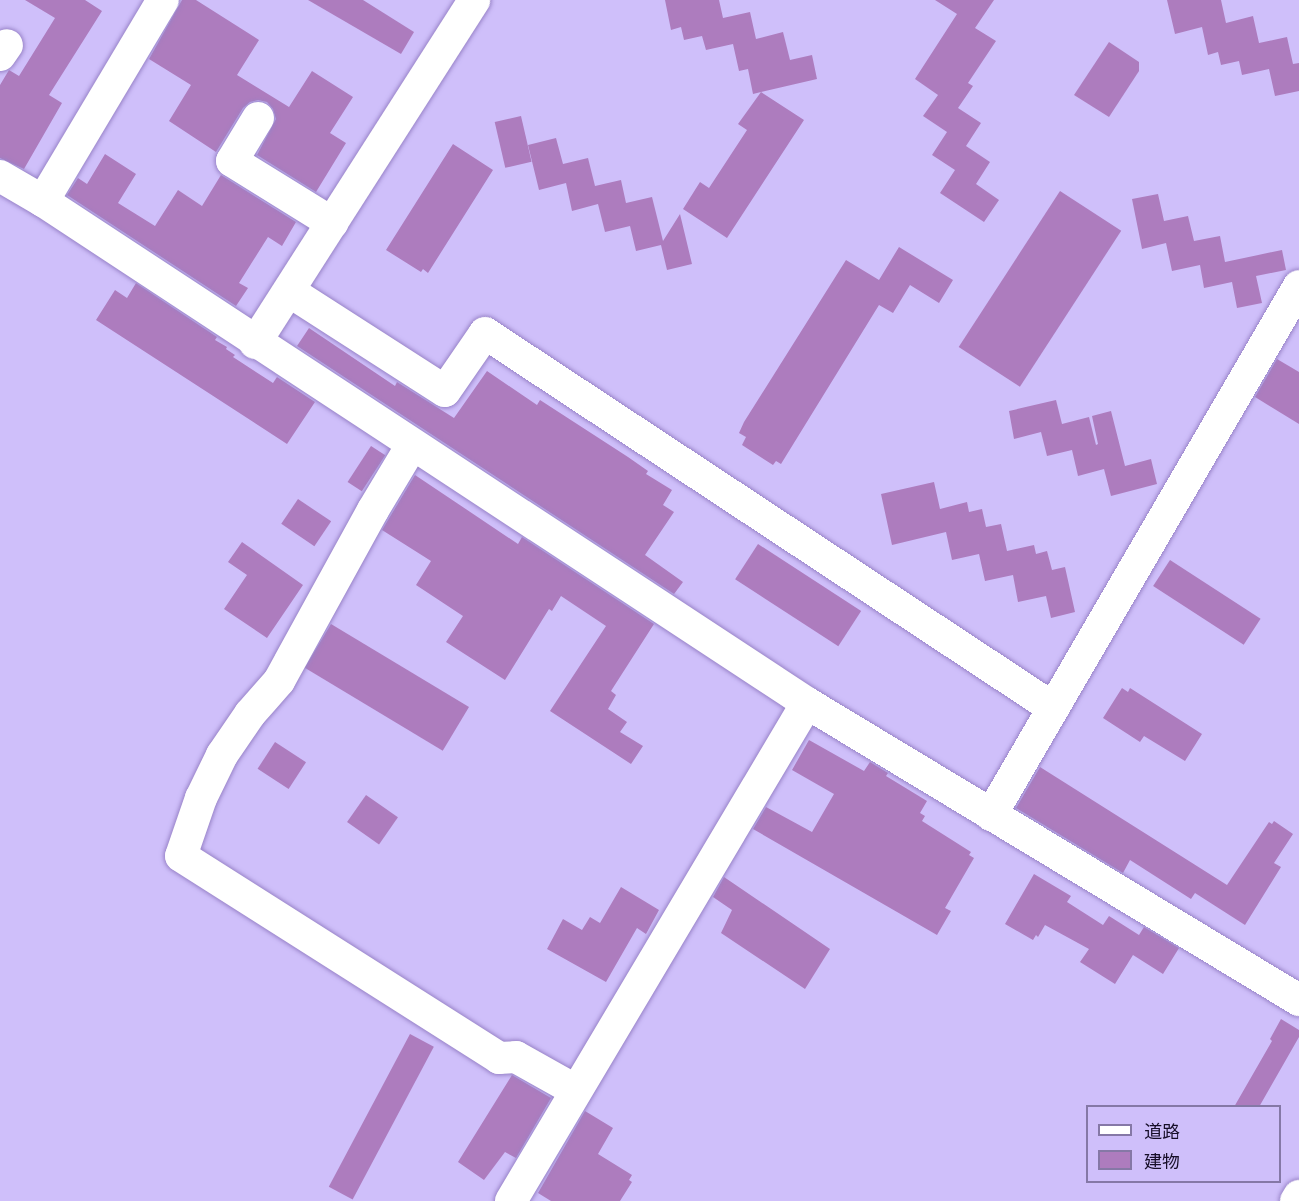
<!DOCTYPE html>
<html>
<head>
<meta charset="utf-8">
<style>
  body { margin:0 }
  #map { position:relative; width:1299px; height:1201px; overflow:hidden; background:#cfbffa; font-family:Cabin,"Noto Sans JP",sans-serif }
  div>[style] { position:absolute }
  .building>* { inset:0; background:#ad7cbe; transform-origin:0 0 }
  .roads { filter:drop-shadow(0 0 2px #9883c8) drop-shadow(0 0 2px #9883c8) }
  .minor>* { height:32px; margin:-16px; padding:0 16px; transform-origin:16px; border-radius:16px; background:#fff }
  span { translate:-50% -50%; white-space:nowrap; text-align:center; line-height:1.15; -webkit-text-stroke:6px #cfbffa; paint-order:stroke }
  .legend { position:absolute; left:1086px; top:1105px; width:195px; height:78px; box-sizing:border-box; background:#cfbffa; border:2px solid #8578a6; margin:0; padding:8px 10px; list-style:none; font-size:18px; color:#170e28 }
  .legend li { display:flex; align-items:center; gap:12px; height:30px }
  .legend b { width:30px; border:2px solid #8578a6 }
</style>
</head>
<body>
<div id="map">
  <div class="building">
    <i style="clip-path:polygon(25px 0,85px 0,102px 11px,49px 95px,62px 103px,24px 169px,0 158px,0 85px,9px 70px,19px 76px,55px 18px)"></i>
    <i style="clip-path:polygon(182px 0,196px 0,259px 40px,237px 75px,289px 107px,312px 71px,353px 97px,330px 133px,346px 143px,316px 192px,257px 155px,276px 119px,273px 109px,267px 102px,258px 100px,250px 102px,243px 108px,216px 152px,169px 121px,191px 85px,149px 59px)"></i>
    <i style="clip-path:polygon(308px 0,363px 0,414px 32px,401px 54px)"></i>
    <i style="clip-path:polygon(665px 0,719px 0,723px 18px,750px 12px,756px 39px,783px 32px,790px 60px,812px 55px,817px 79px,761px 92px,804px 120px,727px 238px,683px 209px,700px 182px,709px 188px,747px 130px,738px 124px,761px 92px,753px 94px,748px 69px,739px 71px,733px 44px,706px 50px,702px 36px,684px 40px,681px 27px,671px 30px)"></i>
    <i style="clip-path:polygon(935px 0,994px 0,975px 28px,996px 41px,968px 83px,973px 86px,958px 108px,981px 123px,966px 146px,990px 162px,976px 184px,999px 200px,984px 222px,940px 193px,955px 170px,932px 155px,947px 132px,923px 116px,938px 95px,915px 79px,957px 14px)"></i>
    <i style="clip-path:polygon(1167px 0,1221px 0,1226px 23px,1253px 16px,1259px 43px,1287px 37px,1293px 64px,1299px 63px,1299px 91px,1275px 96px,1269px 69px,1242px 75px,1239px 61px,1221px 65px,1218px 52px,1208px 55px,1202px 27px,1175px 34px)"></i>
    <i style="clip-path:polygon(1109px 42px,1139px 62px,1139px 71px,1109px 117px,1074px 95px)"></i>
    <i style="left:521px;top:116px;width:47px;height:27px;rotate:77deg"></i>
    <i style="clip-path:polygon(556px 138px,563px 164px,588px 158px,595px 186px,621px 180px,626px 203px,652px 197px,663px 241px,680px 214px,692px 264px,667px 270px,661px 245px,636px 251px,630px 226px,605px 232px,598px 204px,572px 211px,566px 183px,539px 190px,528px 145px)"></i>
    <i style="clip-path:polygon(453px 144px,493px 170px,428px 273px,423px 269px,421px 272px,386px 250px)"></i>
    <i style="clip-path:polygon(105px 154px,136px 174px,118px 203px,155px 226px,178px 190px,202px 206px,221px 175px,296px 222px,282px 246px,268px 237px,239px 283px,248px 288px,236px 306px,67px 195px,78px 178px,87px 184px)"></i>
    <i style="left:1060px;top:191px;width:73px;height:186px;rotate:33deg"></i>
    <i style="clip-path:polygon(1158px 194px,1164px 221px,1188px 216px,1194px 241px,1220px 236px,1225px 262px,1282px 250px,1286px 270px,1256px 276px,1262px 303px,1237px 308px,1232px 282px,1204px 288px,1200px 265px,1172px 271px,1166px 243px,1142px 249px,1132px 199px)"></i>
    <i style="clip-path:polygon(899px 247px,953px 280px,939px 303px,910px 285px,893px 313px,879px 305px,781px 464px,776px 461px,773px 465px,742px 445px,746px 437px,739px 433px,744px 422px,846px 260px,879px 280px)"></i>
    <i style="clip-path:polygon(136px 283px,217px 337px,215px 340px,227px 347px,226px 349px,235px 355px,233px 357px,273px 383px,277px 377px,315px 402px,287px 444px,96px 320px,115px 290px,127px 298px)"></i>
    <i style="clip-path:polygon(309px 328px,395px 386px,397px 382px,454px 418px,487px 371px,537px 405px,540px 400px,628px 457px,648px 471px,646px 474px,672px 490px,663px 505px,674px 512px,645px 555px,683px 582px,674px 594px,297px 346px)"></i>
    <i style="clip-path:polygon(1277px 359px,1299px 372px,1299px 424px,1255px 397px)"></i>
    <i style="clip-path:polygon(1056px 400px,1062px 424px,1089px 417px,1096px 445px,1098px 444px,1092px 416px,1111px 411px,1125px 466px,1151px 459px,1157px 484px,1111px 496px,1104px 469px,1078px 476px,1072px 450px,1047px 456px,1041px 432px,1014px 439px,1009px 411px)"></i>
    <i style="left:371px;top:446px;width:17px;height:43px;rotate:33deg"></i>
    <i style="clip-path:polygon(415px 475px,518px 544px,522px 537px,654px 624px,611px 691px,616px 695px,608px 709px,627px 722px,620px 732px,643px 746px,631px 764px,550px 711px,606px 626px,561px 596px,552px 611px,549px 609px,505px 680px,446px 642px,463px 616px,416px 585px,431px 561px,382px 530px)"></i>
    <i style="clip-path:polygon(934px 482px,940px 509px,967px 502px,969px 512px,982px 509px,986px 527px,1001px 524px,1007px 551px,1034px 545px,1036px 554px,1047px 551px,1052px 570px,1065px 567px,1075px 612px,1051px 618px,1046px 596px,1018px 602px,1013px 575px,985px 581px,979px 554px,952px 560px,946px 532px,892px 545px,881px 494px)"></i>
    <i style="left:298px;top:499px;width:40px;height:30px;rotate:34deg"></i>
    <i style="clip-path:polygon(242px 542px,303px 585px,267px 638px,224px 609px,247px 575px,228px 562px)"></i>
    <i style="left:758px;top:544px;width:123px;height:42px;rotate:33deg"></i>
    <i style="left:1170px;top:560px;width:108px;height:31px;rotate:33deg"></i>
    <i style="left:331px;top:624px;width:161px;height:51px;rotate:31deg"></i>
    <i style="clip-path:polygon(1122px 688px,1128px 692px,1130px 688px,1202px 734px,1185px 761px,1144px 736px,1140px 742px,1103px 718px)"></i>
    <i style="clip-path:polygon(809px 740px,864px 771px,870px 762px,888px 773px,886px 776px,927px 801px,920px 813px,925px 816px,922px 821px,971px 852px,969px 855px,974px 858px,945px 908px,951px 911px,937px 935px,753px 829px,766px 807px,812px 832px,834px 794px,792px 770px)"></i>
    <i style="left:275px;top:742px;width:37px;height:32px;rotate:33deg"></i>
    <i style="clip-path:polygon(1040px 767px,1227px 885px,1269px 822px,1272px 824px,1274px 821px,1293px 834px,1274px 863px,1281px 867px,1245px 925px,1195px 893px,1191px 899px,1130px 860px,1123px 873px,1016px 808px)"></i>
    <i style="left:366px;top:795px;width:39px;height:33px;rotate:35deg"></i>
    <i style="clip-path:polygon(1034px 874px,1071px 896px,1067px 902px,1103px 925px,1109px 916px,1139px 935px,1144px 927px,1179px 948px,1163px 974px,1133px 955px,1115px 984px,1080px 962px,1089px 949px,1045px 925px,1038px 937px,1036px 935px,1033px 940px,1005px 924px)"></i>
    <i style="clip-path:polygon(724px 877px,830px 949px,805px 989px,721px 933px,732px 910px,713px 897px)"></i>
    <i style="clip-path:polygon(621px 887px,659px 910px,646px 934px,637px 928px,606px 982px,547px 949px,563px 919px,582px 930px,590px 917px,600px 923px)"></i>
    <i style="clip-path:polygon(1281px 1019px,1299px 1030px,1299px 1037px,1259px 1107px,1234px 1107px,1272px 1041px,1270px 1039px)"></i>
    <i style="left:410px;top:1034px;width:27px;height:173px;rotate:28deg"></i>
    <i style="clip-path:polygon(512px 1075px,551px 1098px,516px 1158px,505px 1152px,484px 1180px,458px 1162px)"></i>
    <i style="clip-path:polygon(585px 1111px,613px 1128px,598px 1154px,632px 1175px,629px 1180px,632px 1182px,620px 1201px,551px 1201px,538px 1193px)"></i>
  </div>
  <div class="roads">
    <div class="minor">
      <i style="left:0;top:55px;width:12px;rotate:-55deg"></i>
      <i style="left:258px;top:118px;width:50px;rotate:121.2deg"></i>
      <i style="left:232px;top:161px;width:118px;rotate:31.8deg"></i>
      <i style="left:0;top:176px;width:50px;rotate:30.2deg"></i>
      <i style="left:43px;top:201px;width:914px;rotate:33.31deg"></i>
      <i style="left:807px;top:703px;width:575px;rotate:31.12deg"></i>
      <i style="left:43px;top:201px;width:234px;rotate:-59.2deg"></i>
      <i style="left:289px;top:291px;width:185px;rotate:32.7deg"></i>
      <i style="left:445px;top:391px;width:70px;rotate:-55.4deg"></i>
      <i style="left:485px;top:333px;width:681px;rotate:33.43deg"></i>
      <i style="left:255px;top:343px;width:407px;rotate:-57.4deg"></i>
      <i style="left:412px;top:445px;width:76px;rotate:121deg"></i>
      <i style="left:373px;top:510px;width:195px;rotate:118.8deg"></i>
      <i style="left:279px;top:681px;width:44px;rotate:131.3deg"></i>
      <i style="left:250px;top:714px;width:50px;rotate:124.3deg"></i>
      <i style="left:222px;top:755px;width:48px;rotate:116deg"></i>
      <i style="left:201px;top:798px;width:61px;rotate:109deg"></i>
      <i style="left:181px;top:856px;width:377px;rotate:32.4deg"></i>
      <i style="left:499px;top:1058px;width:17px;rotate:-3deg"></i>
      <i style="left:516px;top:1057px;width:68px;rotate:29.2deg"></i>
      <i style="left:991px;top:815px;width:612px;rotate:-59.79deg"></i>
      <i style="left:511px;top:1201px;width:579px;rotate:-59.27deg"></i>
      <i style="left:1296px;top:1201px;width:6px;rotate:-59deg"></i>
    </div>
  </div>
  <ul class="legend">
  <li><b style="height:8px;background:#fff"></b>道路</li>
  <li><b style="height:16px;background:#ad7cbe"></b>建物</li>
  </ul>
</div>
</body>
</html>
